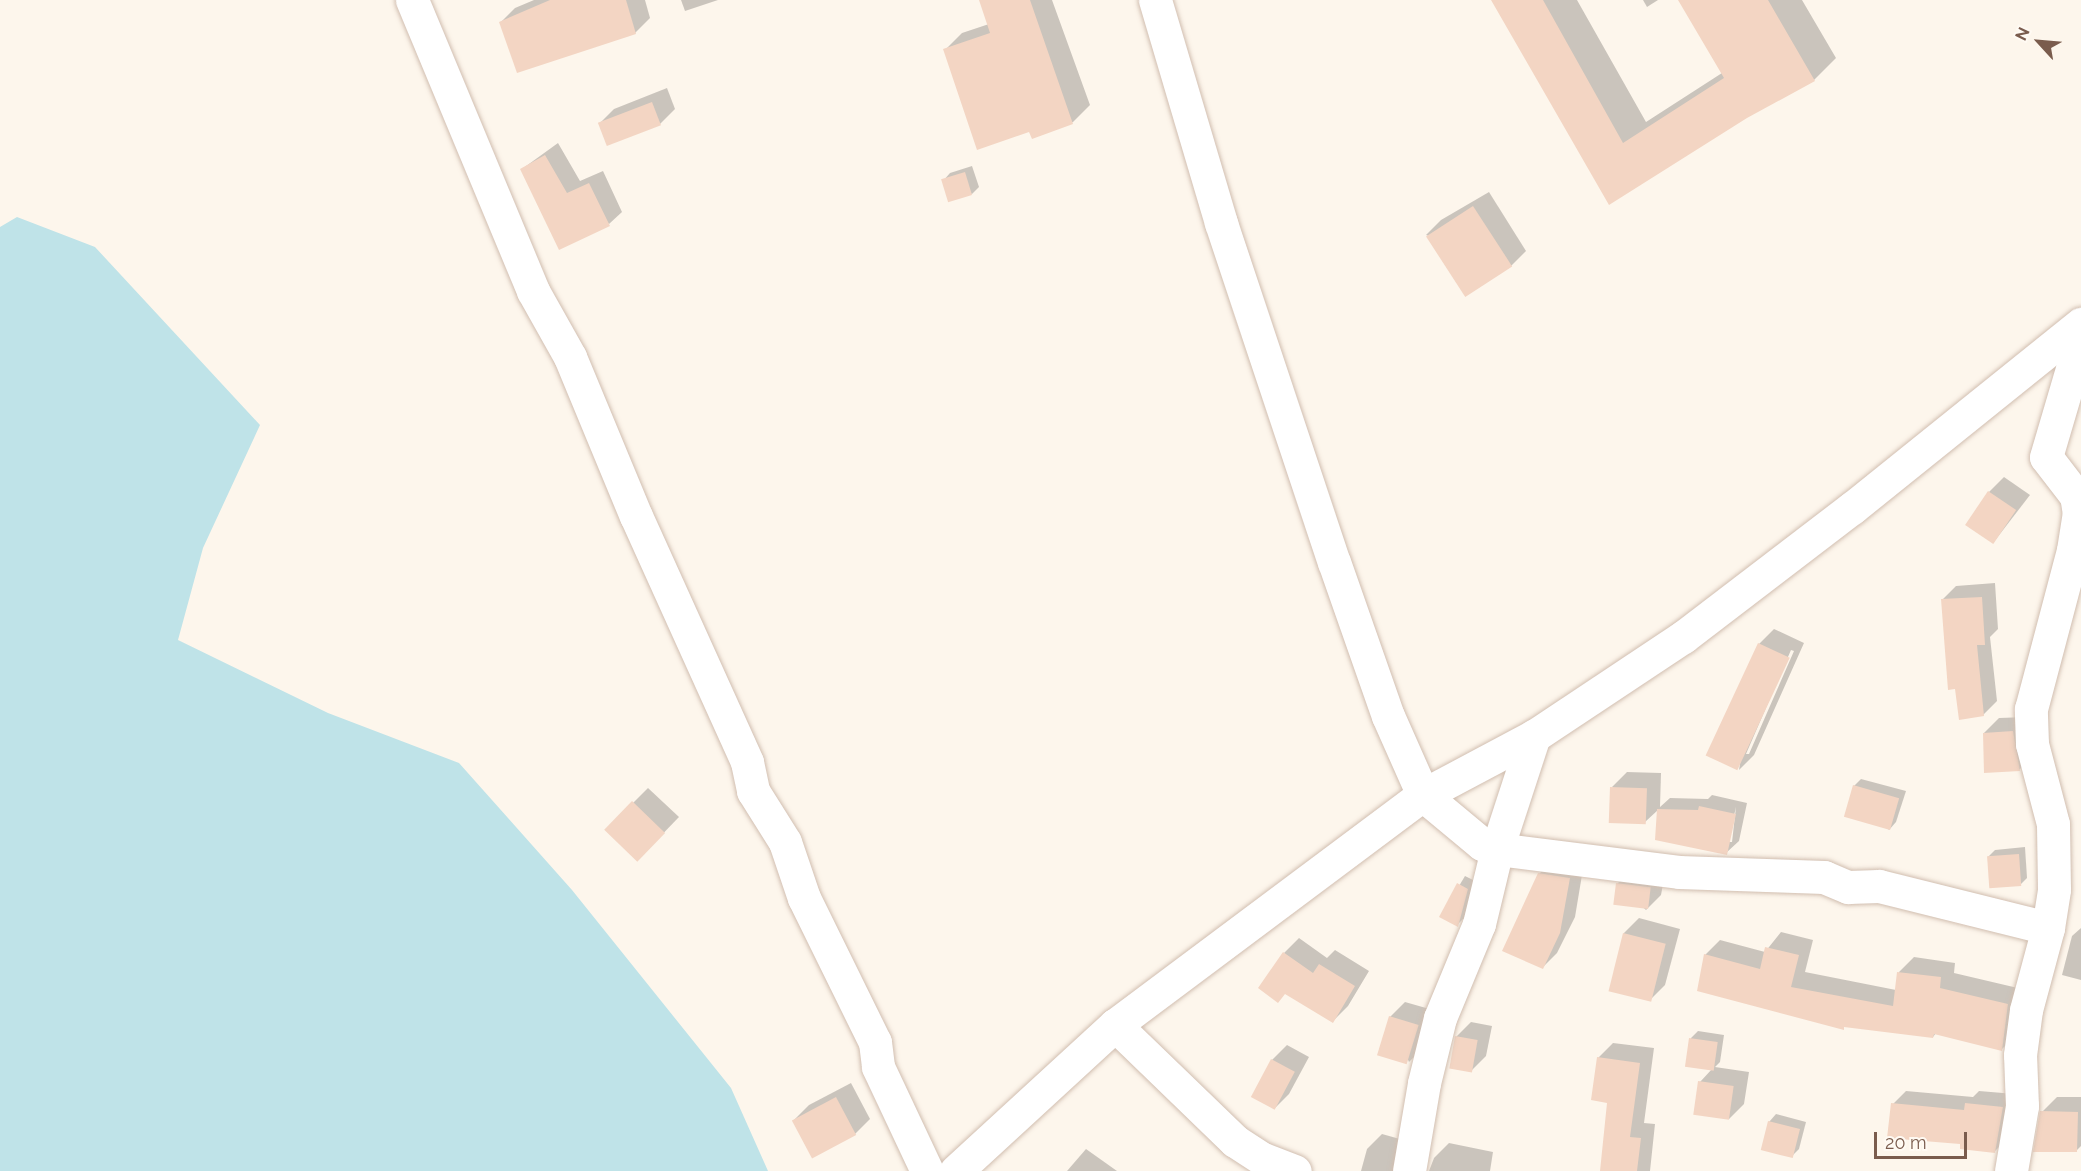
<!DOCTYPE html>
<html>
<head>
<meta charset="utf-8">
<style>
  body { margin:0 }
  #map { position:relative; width:2081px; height:1171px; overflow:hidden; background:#fdf6ec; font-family:Raleway,sans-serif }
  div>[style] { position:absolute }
  .water>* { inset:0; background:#bfe3e8 }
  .shadow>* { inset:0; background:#0003 }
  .building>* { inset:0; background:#f3d5c3; transform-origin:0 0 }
  .roads { filter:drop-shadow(0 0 2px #d1beb0) drop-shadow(0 0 2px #d1beb0) }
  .minor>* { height:33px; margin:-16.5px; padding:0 16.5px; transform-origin:16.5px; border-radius:16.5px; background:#fff }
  span { translate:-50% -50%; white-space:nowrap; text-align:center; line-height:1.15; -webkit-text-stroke:6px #fffaf3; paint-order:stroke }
  .north { position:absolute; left:2009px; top:12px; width:60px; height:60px; -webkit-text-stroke:4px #fffaf3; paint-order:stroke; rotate:296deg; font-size:16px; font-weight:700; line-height:24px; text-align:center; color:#7a5c4d }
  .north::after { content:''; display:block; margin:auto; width:21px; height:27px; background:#7a5c4d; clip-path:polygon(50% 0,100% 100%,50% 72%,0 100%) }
  .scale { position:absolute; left:1874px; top:1132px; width:93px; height:27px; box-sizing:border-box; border:3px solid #7a5c4d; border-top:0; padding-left:8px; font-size:18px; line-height:21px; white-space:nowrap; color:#7a5c4d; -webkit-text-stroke:4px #fffaf3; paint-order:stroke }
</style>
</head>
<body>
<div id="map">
  <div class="water">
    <i style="clip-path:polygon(17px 217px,95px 247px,260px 425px,203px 548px,178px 640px,328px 713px,459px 763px,572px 890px,731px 1088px,768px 1171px,0 1171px,0 227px)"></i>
  </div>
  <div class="shadow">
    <i style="clip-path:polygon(534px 0,645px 0,650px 18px,635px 33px,500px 23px,515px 8px)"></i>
    <i style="clip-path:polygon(681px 0,718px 0,685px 11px)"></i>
    <i style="clip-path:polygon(980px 0,1052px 0,1090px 105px,1073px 122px,1033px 137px,1030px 130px,945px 50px,962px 33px,989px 24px)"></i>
    <i style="clip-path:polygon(1493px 0,1577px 0,1646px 122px,1722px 73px,1680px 0,1802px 0,1836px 58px,1814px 80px,1746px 116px,1610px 203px)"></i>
    <i style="clip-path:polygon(1643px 0,1658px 0,1647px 7px)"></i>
    <i style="clip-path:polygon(667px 88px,675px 109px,660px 124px,599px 124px,614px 109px)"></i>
    <i style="clip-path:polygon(558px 143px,580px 181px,603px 171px,622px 212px,609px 224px,522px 169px)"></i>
    <i style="clip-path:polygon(972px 166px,979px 187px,972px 194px,943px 181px,950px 173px)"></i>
    <i style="clip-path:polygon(1489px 192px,1526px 251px,1511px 266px,1426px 235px,1441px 220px)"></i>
    <i style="clip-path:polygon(2004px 477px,2030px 495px,1993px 543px,1989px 492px)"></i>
    <i style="clip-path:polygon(1995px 583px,1998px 629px,1990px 637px,1997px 701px,1983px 715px,1942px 600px,1956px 586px)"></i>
    <i style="clip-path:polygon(evenodd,1774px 629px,1804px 643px,1754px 755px,1739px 770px,1759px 644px,1774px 629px,1791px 650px,1794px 651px,1749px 754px,1746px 754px,1791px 650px)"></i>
    <i style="clip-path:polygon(2027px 717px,2034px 755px,2019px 770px,1984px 733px,1999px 718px)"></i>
    <i style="clip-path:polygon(evenodd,1627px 772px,1661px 773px,1660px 807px,1670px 798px,1708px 799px,1712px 795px,1747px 803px,1739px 841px,1726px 853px,1658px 810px,1645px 822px,1612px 787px,1627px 772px,1736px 807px,1732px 842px,1728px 842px,1736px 807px)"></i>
    <i style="clip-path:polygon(1861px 779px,1906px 791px,1896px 822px,1889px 830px,1854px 786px)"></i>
    <i style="clip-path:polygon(648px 788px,679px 817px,652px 845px,606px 830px)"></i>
    <i style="clip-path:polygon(2025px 847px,2027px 878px,2020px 885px,1988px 857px,1995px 850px)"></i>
    <i style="clip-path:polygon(1555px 859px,1584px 863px,1575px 917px,1557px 953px,1542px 968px,1539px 874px)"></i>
    <i style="clip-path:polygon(1633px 869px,1665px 873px,1661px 895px,1646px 910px,1617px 884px)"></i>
    <i style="clip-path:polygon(1465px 876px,1475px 881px,1464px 918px,1457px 925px,1441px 916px)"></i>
    <i style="clip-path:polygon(1639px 918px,1680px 929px,1665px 985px,1650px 1000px,1610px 989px,1624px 933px)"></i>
    <i style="clip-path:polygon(2081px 928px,2081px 980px,2062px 975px,2072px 936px)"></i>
    <i style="clip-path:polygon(1781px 932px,1813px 940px,1805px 972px,1896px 990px,1899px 972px,1914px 957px,1955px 963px,1954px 973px,2022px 989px,2016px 1035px,2001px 1050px,1936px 1033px,1933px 1037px,1846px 1025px,1843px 1028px,1705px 955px,1720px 940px,1765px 952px)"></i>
    <i style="clip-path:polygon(1299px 938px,1327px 958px,1335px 950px,1369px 971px,1348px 1006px,1333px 1021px,1284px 953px)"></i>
    <i style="clip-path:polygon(1405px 1002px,1433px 1010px,1424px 1047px,1409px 1062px,1390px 1017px)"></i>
    <i style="clip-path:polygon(1471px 1022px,1492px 1026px,1486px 1056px,1471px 1071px,1456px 1037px)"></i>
    <i style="clip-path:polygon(1698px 1031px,1724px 1035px,1720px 1062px,1715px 1067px,1749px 1072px,1744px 1104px,1729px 1119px,1700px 1082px,1712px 1069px,1686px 1065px,1691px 1038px)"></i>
    <i style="clip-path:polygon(1613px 1043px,1654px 1048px,1644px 1123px,1655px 1124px,1650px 1171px,1601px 1171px,1609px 1101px,1598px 1058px)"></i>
    <i style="clip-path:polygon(1287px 1045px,1309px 1057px,1289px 1094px,1274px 1109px,1272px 1060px)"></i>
    <i style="clip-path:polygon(851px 1083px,870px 1119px,855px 1134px,794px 1120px,809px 1105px)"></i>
    <i style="clip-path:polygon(1906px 1091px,1973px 1097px,1979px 1091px,2015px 1094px,2008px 1138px,1995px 1151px,1962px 1143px,1893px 1104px)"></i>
    <i style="clip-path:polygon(2057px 1097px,2081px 1097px,2081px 1146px,2077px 1150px,2042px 1112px)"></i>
    <i style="clip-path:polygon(1776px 1114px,1806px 1122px,1799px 1149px,1792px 1156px,1769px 1122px)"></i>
    <i style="clip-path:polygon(1382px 1134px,1407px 1141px,1417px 1171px,1361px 1171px,1367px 1149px)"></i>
    <i style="clip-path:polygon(1449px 1143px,1493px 1152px,1490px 1171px,1429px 1171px,1434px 1158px)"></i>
    <i style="clip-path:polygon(1086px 1149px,1117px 1171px,1067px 1171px)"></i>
  </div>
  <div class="building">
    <i style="clip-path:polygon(550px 0,626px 0,636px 34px,517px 73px,499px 22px)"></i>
    <i style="clip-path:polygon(979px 0,1030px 0,1073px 124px,1032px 139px,1029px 132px,977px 150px,943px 49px,990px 33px)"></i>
    <i style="clip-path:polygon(1491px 0,1543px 0,1623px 143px,1724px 78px,1678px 0,1768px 0,1815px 81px,1747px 118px,1609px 205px)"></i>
    <i style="left:652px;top:102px;width:25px;height:58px;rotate:69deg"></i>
    <i style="clip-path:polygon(545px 155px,567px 193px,589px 183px,610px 226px,559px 250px,520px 169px)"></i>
    <i style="left:965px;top:172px;width:24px;height:25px;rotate:73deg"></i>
    <i style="left:1473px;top:206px;width:72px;height:56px;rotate:57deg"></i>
    <i style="left:1988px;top:491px;width:34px;height:41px;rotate:34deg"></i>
    <i style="clip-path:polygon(1982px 597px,1985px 645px,1977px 645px,1984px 716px,1959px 720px,1955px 689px,1948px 690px,1941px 599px)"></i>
    <i style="left:1758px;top:643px;width:35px;height:124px;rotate:25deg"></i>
    <i style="clip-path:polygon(2013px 731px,2020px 771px,1984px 773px,1983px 733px)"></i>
    <i style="left:1853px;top:785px;width:48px;height:33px;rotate:16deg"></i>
    <i style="left:1610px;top:787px;width:37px;height:36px;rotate:2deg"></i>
    <i style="left:632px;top:801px;width:46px;height:40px;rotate:44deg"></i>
    <i style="clip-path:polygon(1699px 806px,1736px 814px,1727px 855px,1655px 840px,1657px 809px,1698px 810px)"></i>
    <i style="left:2019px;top:854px;width:32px;height:32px;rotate:86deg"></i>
    <i style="clip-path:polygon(1538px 873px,1570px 878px,1560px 933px,1543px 969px,1502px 951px)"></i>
    <i style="clip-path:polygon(1457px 883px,1468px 889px,1458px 927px,1439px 917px)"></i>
    <i style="left:1616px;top:883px;width:35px;height:22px;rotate:7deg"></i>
    <i style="left:1623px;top:933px;width:44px;height:60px;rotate:14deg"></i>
    <i style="clip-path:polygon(1765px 947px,1799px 955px,1791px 987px,1893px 1006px,1897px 972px,1941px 977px,1940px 988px,2008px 1004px,2002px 1051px,1934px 1034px,1933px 1038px,1844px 1027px,1844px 1030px,1697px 991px,1704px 954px,1760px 969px)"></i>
    <i style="clip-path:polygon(1283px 952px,1313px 973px,1319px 964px,1355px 986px,1333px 1023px,1285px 994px,1278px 1003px,1258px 988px)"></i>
    <i style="left:1389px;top:1016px;width:31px;height:41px;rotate:17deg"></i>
    <i style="left:1455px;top:1036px;width:23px;height:33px;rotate:10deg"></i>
    <i style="left:1689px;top:1038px;width:29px;height:29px;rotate:8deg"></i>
    <i style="clip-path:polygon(1597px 1057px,1640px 1063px,1630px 1137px,1641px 1138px,1637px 1171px,1600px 1171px,1607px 1103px,1591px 1100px)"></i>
    <i style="left:1271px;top:1059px;width:27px;height:43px;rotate:28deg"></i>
    <i style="left:1698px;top:1081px;width:36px;height:34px;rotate:8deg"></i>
    <i style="left:836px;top:1097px;width:43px;height:50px;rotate:62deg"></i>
    <i style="clip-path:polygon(1891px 1103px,1964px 1110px,1965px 1103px,2003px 1107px,1995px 1153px,1960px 1149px,1960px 1144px,1887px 1138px)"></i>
    <i style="clip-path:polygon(2040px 1111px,2078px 1112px,2077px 1152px,2033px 1152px)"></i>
    <i style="left:1768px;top:1121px;width:33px;height:30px;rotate:14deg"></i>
  </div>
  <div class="roads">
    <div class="minor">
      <i style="left:412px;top:0;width:315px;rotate:67.4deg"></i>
      <i style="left:533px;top:291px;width:76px;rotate:60.7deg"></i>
      <i style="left:570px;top:357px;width:172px;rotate:67.5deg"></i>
      <i style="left:636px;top:516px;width:270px;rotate:65.7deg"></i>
      <i style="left:747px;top:762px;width:30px;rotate:78deg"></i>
      <i style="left:753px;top:791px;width:60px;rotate:57.9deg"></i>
      <i style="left:785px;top:842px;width:59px;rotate:71.3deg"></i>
      <i style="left:804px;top:898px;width:161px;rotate:63.8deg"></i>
      <i style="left:875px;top:1042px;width:25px;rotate:83deg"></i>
      <i style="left:878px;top:1067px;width:115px;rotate:64.8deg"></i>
      <i style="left:1155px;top:0;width:233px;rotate:73.5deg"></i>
      <i style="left:1221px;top:223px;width:357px;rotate:71.6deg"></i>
      <i style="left:1334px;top:562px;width:163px;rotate:70.7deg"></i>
      <i style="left:1388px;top:716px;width:86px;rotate:66.1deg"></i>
      <i style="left:1423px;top:795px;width:77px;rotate:39.7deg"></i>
      <i style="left:1482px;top:844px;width:16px;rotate:18deg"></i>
      <i style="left:1497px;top:849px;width:183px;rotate:7.2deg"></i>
      <i style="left:1679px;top:872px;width:145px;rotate:2deg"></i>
      <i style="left:1824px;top:877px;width:26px;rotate:23deg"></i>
      <i style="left:1848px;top:887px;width:31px;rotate:-2deg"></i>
      <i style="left:1879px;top:886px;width:174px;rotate:14deg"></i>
      <i style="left:1115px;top:1025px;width:167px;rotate:44deg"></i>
      <i style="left:1235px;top:1141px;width:33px;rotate:33deg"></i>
      <i style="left:1263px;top:1159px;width:34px;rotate:21deg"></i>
      <i style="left:956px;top:1171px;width:216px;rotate:-42.6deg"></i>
      <i style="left:1115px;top:1025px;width:384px;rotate:-36.8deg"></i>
      <i style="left:1423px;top:795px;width:126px;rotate:-28deg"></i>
      <i style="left:1534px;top:736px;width:179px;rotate:-33.6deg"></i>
      <i style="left:1683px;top:637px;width:213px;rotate:-37.4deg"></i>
      <i style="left:1852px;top:508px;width:294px;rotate:-38.8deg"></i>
      <i style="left:1409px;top:1171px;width:89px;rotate:-80.3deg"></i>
      <i style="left:1424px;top:1083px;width:67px;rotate:-76.2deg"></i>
      <i style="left:1440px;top:1018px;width:102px;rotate:-67.5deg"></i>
      <i style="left:1479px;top:924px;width:77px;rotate:-76.5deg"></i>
      <i style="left:1497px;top:849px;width:119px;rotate:-71.9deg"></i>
      <i style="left:2011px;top:1171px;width:66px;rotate:-80.4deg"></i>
      <i style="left:2022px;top:1106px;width:51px;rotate:-92.2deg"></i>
      <i style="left:2020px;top:1055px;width:45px;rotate:-82.4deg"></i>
      <i style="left:2026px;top:1010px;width:85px;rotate:-75deg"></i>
      <i style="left:2048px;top:928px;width:39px;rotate:-81deg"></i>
      <i style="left:2054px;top:889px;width:65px;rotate:-90.9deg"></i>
      <i style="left:2053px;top:824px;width:83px;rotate:-104.7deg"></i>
      <i style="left:2032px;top:744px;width:35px;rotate:-92deg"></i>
      <i style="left:2031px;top:709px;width:164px;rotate:-75.2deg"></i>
      <i style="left:2073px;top:550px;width:36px;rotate:-81deg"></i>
      <i style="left:2079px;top:514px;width:18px;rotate:-99deg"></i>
      <i style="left:2076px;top:496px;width:49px;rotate:-127.6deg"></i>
      <i style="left:2046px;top:457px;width:124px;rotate:-73.6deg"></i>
    </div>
  </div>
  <div class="north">N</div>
  <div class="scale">20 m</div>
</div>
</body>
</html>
